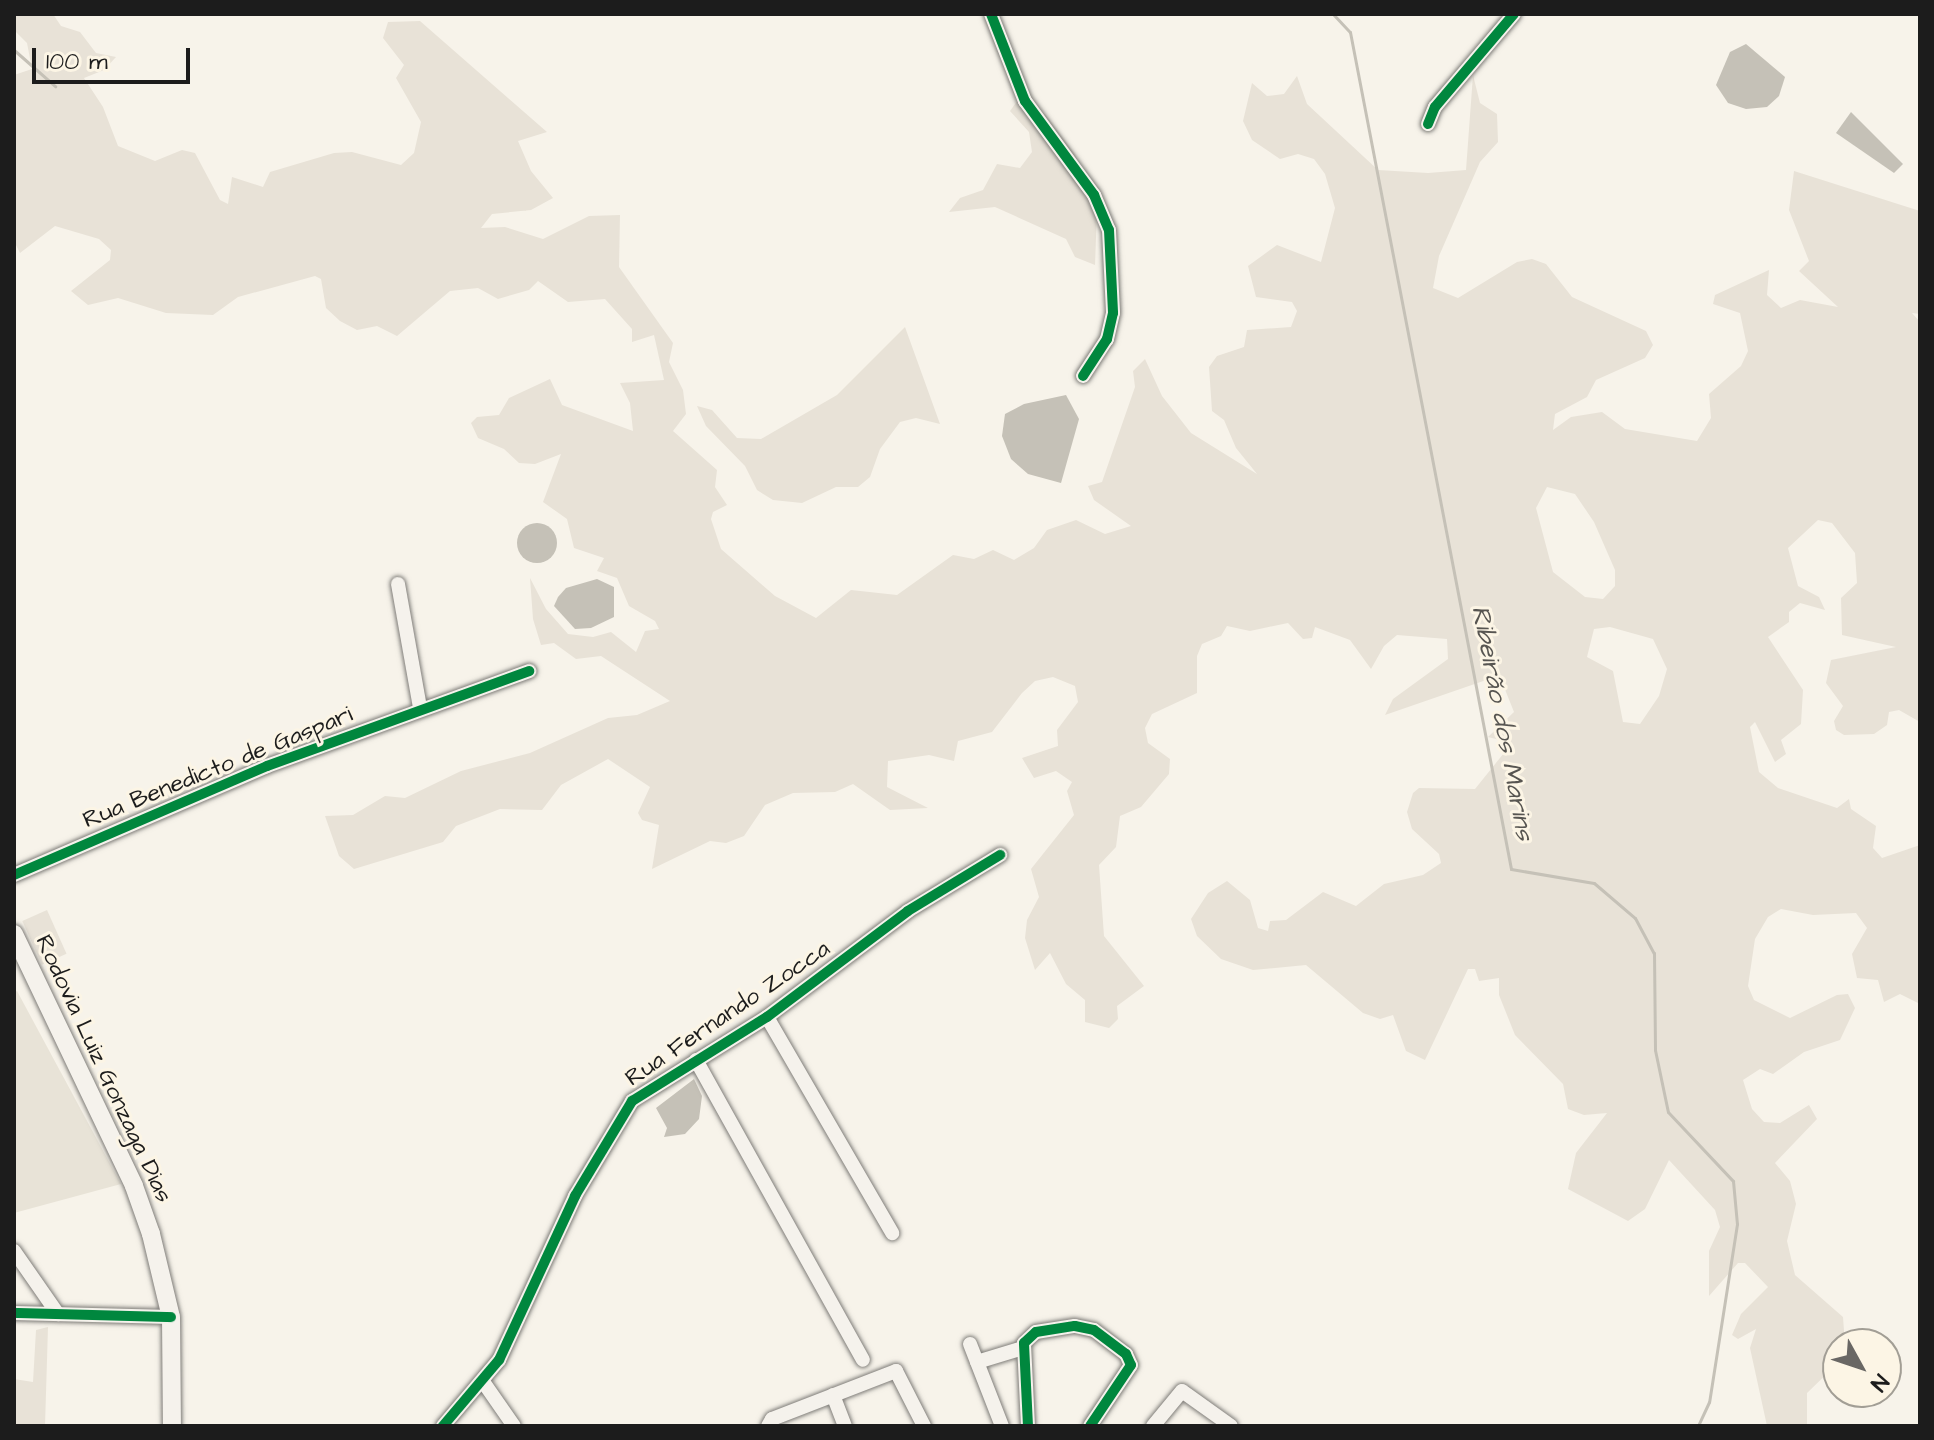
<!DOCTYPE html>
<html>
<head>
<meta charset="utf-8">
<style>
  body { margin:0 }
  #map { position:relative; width:1934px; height:1440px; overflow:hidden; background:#f7f3ea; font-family:"Architects Daughter",sans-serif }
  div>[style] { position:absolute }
  .built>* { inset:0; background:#e8e3d7 }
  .green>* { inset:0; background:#e8e2d7; transform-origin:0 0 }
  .water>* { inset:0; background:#c5c1b7 }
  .round { border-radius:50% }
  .stream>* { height:3px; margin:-1.5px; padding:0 1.5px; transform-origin:1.5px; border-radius:1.5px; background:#c5c1b7 }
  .roads { filter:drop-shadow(0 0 2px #7f7d79) drop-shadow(0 0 2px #7f7d79) }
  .minor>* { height:14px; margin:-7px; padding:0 7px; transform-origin:7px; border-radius:7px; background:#f5f2ec }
  .major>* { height:18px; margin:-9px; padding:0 9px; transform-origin:9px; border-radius:9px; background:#f5f2ec }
  .cycleway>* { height:10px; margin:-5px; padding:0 5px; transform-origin:5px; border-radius:5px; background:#00873e }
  span { translate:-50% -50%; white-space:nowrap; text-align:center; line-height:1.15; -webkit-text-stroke:6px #fcf5e5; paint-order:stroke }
  .street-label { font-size:24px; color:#1c1c1c }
  .water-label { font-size:26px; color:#575551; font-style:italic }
  .frame { position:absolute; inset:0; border:16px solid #1c1c1c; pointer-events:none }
  .north { position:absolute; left:1822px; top:1328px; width:80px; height:80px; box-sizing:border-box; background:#fcf5e5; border:2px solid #a29e95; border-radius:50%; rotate:130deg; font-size:22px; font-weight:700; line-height:32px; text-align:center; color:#1c1c1c }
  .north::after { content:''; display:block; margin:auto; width:28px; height:36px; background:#696764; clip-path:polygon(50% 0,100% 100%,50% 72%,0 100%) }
  .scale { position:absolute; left:32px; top:48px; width:158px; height:36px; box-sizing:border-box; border:4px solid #1c1c1c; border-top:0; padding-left:10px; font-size:24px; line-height:28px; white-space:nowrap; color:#1c1c1c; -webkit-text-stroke:6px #fcf5e5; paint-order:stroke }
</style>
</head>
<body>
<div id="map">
  <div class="built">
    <i style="clip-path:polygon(17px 991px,121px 1184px,14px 1213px,14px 993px)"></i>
  </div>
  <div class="green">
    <i style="clip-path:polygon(evenodd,14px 14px,53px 14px,61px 26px,80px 32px,96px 53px,116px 57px,104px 70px,84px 78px,103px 107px,118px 146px,155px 161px,182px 150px,195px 153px,220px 200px,228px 204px,232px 177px,263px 187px,270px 172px,334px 153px,352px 152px,401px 165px,414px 153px,421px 122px,396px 78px,404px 65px,383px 38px,388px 22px,420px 21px,547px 132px,518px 141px,531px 171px,553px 198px,531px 210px,492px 214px,481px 228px,505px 227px,543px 239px,589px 216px,620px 215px,619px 267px,673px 343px,669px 362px,683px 390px,686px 414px,673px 431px,717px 470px,715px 487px,727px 505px,713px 512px,711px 519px,721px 549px,775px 596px,816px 618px,851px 590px,897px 595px,953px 555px,974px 559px,993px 550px,1014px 560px,1034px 548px,1047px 530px,1076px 520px,1105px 534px,1131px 526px,1094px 500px,1088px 486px,1102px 482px,1135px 387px,1133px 371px,1145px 359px,1162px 396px,1191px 433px,1257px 474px,1236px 448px,1224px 420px,1212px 411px,1209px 367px,1217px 356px,1244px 347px,1247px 330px,1291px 327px,1297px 311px,1292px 302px,1256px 297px,1248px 266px,1277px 245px,1321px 262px,1335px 208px,1325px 174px,1314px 159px,1298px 154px,1280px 159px,1252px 140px,1243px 121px,1252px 83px,1267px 96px,1284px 94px,1297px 76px,1307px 104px,1378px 170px,1428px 173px,1466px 170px,1473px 75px,1480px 103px,1497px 114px,1498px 142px,1480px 162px,1439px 256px,1433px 288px,1458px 298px,1517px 262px,1532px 259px,1546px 264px,1572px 297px,1646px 331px,1653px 345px,1645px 358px,1596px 380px,1587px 397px,1555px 414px,1553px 430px,1571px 417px,1602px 412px,1625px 429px,1697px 441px,1711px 418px,1709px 394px,1741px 366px,1748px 351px,1740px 313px,1713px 304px,1715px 295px,1769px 270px,1767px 295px,1781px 308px,1800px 300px,1838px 307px,1799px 271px,1809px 261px,1789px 210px,1794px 171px,1920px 211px,1920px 314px,1912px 313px,1920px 322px,1920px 722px,1899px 710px,1889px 712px,1887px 725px,1874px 734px,1844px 735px,1836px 730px,1834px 721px,1843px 706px,1826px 683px,1831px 660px,1896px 647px,1842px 635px,1841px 598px,1857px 583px,1855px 553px,1832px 523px,1818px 520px,1788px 548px,1798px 586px,1819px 597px,1825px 610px,1800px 603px,1789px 612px,1789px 622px,1768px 637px,1803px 690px,1801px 724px,1781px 740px,1786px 754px,1775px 762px,1755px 722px,1750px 727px,1759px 772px,1778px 788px,1837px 808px,1849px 799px,1851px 809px,1876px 826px,1873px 848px,1882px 858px,1920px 845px,1920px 1004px,1900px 994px,1884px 1002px,1878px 980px,1857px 978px,1852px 954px,1867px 928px,1856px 913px,1813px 915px,1781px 909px,1768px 917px,1755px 939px,1748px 986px,1754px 1000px,1790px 1018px,1837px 995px,1848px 994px,1855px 1008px,1840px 1040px,1804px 1052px,1773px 1074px,1760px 1069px,1743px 1080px,1752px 1109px,1764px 1122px,1780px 1123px,1809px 1105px,1817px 1119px,1775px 1163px,1790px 1181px,1796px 1204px,1787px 1241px,1795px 1275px,1843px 1317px,1845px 1344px,1838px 1344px,1838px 1363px,1807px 1393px,1807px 1426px,1767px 1426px,1750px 1348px,1756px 1329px,1738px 1339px,1732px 1335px,1741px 1314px,1768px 1287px,1745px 1263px,1738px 1263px,1709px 1296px,1709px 1251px,1720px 1227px,1715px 1210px,1669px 1160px,1645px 1209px,1628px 1221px,1568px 1189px,1576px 1153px,1607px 1113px,1584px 1115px,1568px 1109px,1563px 1084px,1515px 1035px,1499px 995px,1499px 978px,1479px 981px,1475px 969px,1468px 969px,1425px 1060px,1406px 1051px,1393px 1015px,1380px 1019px,1363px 1013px,1306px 965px,1253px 970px,1221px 959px,1197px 936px,1191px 919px,1208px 893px,1227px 881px,1250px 900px,1258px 928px,1268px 931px,1270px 921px,1286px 920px,1323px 892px,1356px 906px,1384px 884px,1423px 875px,1441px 863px,1439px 854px,1412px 829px,1407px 812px,1413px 793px,1419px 788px,1475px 789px,1512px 743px,1488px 737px,1514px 712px,1502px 682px,1492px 678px,1385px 715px,1393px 699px,1448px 659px,1447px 639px,1397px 635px,1384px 646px,1371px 669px,1350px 640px,1315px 627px,1312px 638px,1303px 639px,1288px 623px,1250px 631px,1227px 626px,1221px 636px,1202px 644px,1197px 656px,1197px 693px,1152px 714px,1145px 728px,1148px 743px,1170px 759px,1169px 774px,1141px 807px,1120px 816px,1116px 847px,1099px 865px,1104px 936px,1144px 986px,1117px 1006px,1118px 1019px,1109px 1028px,1085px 1022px,1085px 1000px,1066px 984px,1050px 953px,1035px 970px,1025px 938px,1027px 920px,1039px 897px,1031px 869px,1074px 815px,1067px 791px,1072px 782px,1056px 771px,1034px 778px,1022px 758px,1058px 746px,1057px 730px,1078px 702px,1075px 686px,1053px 677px,1035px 681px,1022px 693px,992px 732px,958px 741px,954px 761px,929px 755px,888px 761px,887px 787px,928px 808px,890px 810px,853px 784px,835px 792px,793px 793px,765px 805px,744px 836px,726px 843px,710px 841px,652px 869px,659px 825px,642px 820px,638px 813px,650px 787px,608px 759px,561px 785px,542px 810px,500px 809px,456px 826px,443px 842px,354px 869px,339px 856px,325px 816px,353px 815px,385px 796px,405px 798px,461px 771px,530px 753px,608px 718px,637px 715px,670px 701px,601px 656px,576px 659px,554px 643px,541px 645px,533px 619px,530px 578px,546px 609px,568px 634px,593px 637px,611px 632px,636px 652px,645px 631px,659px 629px,655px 621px,629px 606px,617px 578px,597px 571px,604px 558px,574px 548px,567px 519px,543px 502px,561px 454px,535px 464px,519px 463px,504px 449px,478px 438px,471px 423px,477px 417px,499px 415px,509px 398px,550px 379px,562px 405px,633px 431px,630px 403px,620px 383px,664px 380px,654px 335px,632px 342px,632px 329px,605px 299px,568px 302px,538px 281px,529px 290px,498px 299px,478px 288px,450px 291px,397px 336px,377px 326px,357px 330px,340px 321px,326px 308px,321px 279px,315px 276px,238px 297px,213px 315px,166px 313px,118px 298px,88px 305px,71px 291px,110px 260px,111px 250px,99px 239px,55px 226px,20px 253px,14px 241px,14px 75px,32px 69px,27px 43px,14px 30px,14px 14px,1547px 487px,1575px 494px,1594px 522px,1615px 570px,1615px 586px,1603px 599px,1585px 597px,1553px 572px,1536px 508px,1547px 487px,14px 14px,1610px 627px,1653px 639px,1667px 669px,1659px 696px,1640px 724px,1623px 722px,1613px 671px,1587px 657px,1594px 629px,1610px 627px)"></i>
    <i style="clip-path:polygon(1018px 100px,1046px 115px,1075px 154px,1097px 211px,1095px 265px,1075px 257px,1066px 239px,995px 207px,949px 212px,960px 198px,983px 190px,997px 164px,1020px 168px,1032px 152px,1029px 132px,1010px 111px)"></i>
    <i style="clip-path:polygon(905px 327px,940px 424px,916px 418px,900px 422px,880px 449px,870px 477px,858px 487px,836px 487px,802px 503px,773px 500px,757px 490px,745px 466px,706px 426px,697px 406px,712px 410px,737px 438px,761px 439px,837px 395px)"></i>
    <i style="left:47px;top:910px;width:48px;height:27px;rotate:66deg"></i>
    <i style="clip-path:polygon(48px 1327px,45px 1426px,14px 1426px,14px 1379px,33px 1382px,36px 1330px)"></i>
  </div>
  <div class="water">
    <i style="clip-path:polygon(1746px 44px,1785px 77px,1779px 96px,1767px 107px,1746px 109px,1728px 103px,1716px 85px,1730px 52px)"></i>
    <i style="clip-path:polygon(1851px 112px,1903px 164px,1894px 173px,1836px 133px)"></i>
    <i style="clip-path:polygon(1066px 395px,1079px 419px,1061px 483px,1028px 474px,1011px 459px,1002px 436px,1005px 414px,1024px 404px)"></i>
    <i class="round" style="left:517px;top:523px;width:40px;height:40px"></i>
    <i style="clip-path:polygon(597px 579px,614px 587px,614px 617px,591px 628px,575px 629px,554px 606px,558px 597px,566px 588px)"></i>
    <i style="clip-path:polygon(694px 1079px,702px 1096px,699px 1119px,685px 1134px,664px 1137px,667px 1128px,656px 1108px)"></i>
  </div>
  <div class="stream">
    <i style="left:1333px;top:14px;width:25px;rotate:47deg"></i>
    <i style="left:1350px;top:32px;width:852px;rotate:79.11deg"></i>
    <i style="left:1511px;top:869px;width:84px;rotate:9.6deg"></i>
    <i style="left:1594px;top:883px;width:54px;rotate:40.5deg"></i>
    <i style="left:1635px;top:918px;width:40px;rotate:62deg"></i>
    <i style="left:1654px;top:953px;width:97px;rotate:89.4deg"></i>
    <i style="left:1655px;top:1050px;width:63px;rotate:78.2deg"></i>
    <i style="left:1668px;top:1112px;width:95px;rotate:46.7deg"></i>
    <i style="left:1733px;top:1181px;width:43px;rotate:84.7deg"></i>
    <i style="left:1737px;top:1224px;width:180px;rotate:98.9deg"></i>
    <i style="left:1709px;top:1402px;width:26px;rotate:115deg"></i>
    <i style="left:14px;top:50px;width:55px;rotate:41.3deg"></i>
  </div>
  <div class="roads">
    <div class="minor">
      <i style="left:991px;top:14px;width:93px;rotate:68.7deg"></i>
      <i style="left:1025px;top:101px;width:117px;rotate:53.7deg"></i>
      <i style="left:1094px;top:195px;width:38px;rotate:67deg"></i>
      <i style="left:1109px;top:230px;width:83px;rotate:87.2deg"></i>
      <i style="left:1113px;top:313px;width:27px;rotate:103deg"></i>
      <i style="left:1107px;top:339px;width:44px;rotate:123deg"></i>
      <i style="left:1428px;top:124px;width:18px;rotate:-68deg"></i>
      <i style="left:1435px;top:107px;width:122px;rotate:-49.7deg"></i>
      <i style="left:398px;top:584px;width:126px;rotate:79.9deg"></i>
      <i style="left:14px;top:875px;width:275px;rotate:-23.3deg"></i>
      <i style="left:267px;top:766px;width:279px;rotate:-19.9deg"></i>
      <i style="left:767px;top:1017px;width:250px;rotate:59.9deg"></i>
      <i style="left:696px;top:1060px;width:343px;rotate:60.9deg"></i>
      <i style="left:14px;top:1251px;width:77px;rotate:55.1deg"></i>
      <i style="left:14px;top:1313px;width:157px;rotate:1.5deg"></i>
      <i style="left:970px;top:1344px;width:88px;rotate:68.7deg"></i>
      <i style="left:977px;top:1362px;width:48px;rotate:-16.9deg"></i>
      <i style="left:484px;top:1383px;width:52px;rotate:55.1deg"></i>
      <i style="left:833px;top:1395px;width:33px;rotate:69deg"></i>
      <i style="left:443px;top:1426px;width:87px;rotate:-49.7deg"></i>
      <i style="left:499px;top:1360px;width:181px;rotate:-65.1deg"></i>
      <i style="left:575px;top:1196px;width:111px;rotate:-59deg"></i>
      <i style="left:632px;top:1101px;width:159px;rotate:-31.9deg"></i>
      <i style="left:767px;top:1017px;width:176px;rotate:-36.9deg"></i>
      <i style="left:908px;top:911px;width:108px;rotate:-31.3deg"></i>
      <i style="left:768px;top:1426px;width:8px;rotate:-60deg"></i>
      <i style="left:772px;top:1419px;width:133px;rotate:-21.2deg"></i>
      <i style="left:896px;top:1371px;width:62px;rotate:63deg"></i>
      <i style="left:1028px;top:1426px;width:83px;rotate:-92.8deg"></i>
      <i style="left:1024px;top:1343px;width:16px;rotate:-43deg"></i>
      <i style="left:1036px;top:1332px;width:39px;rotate:-9deg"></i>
      <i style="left:1075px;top:1326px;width:19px;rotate:12deg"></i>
      <i style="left:1094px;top:1330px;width:40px;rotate:37deg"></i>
      <i style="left:1126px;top:1354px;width:12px;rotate:66deg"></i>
      <i style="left:1131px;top:1365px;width:73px;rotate:123.9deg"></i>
      <i style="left:1153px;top:1426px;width:45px;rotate:-50.4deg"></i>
      <i style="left:1182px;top:1391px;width:60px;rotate:35.5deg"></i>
    </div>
    <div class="major">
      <i style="left:14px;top:934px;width:279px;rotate:64.5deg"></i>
      <i style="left:134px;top:1186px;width:51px;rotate:70.5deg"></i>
      <i style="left:151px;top:1234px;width:85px;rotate:76.5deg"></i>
      <i style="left:171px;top:1317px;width:109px;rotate:89.5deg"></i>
    </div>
  </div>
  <div class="cycleway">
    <i style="left:991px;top:14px;width:93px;rotate:68.7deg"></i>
    <i style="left:1025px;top:101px;width:117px;rotate:53.7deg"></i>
    <i style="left:1094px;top:195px;width:38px;rotate:67deg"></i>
    <i style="left:1109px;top:230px;width:83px;rotate:87.2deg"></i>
    <i style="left:1113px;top:313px;width:27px;rotate:103deg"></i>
    <i style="left:1107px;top:339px;width:44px;rotate:123deg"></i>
    <i style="left:1428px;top:124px;width:18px;rotate:-68deg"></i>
    <i style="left:1435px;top:107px;width:122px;rotate:-49.7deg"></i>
    <i style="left:14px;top:875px;width:275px;rotate:-23.3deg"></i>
    <i style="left:267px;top:766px;width:279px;rotate:-19.9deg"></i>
    <i style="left:14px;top:1313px;width:157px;rotate:1.5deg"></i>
    <i style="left:443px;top:1426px;width:87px;rotate:-49.7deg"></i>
    <i style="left:499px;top:1360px;width:181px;rotate:-65.1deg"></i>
    <i style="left:575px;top:1196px;width:111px;rotate:-59deg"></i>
    <i style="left:632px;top:1101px;width:159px;rotate:-31.9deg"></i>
    <i style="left:767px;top:1017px;width:176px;rotate:-36.9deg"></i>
    <i style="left:908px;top:911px;width:108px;rotate:-31.3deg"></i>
    <i style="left:1028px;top:1426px;width:83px;rotate:-92.8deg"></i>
    <i style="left:1024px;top:1343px;width:16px;rotate:-43deg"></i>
    <i style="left:1036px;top:1332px;width:39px;rotate:-9deg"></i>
    <i style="left:1075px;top:1326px;width:19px;rotate:12deg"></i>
    <i style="left:1094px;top:1330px;width:40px;rotate:37deg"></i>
    <i style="left:1126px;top:1354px;width:12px;rotate:66deg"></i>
    <i style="left:1131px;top:1365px;width:73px;rotate:123.9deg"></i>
  </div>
  <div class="street-label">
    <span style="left:218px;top:768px;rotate:-22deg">Rua Benedicto de Gaspari</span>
    <span style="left:728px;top:1014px;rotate:-34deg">Rua Fernando Zocca</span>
    <span style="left:103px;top:1069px;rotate:65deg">Rodovia Luiz Gonzaga Dias</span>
  </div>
  <div class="water-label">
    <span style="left:1502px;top:723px;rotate:79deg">Ribeirão dos Marins</span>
  </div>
  <div class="frame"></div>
  <div class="north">N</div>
  <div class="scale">100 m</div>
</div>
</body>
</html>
